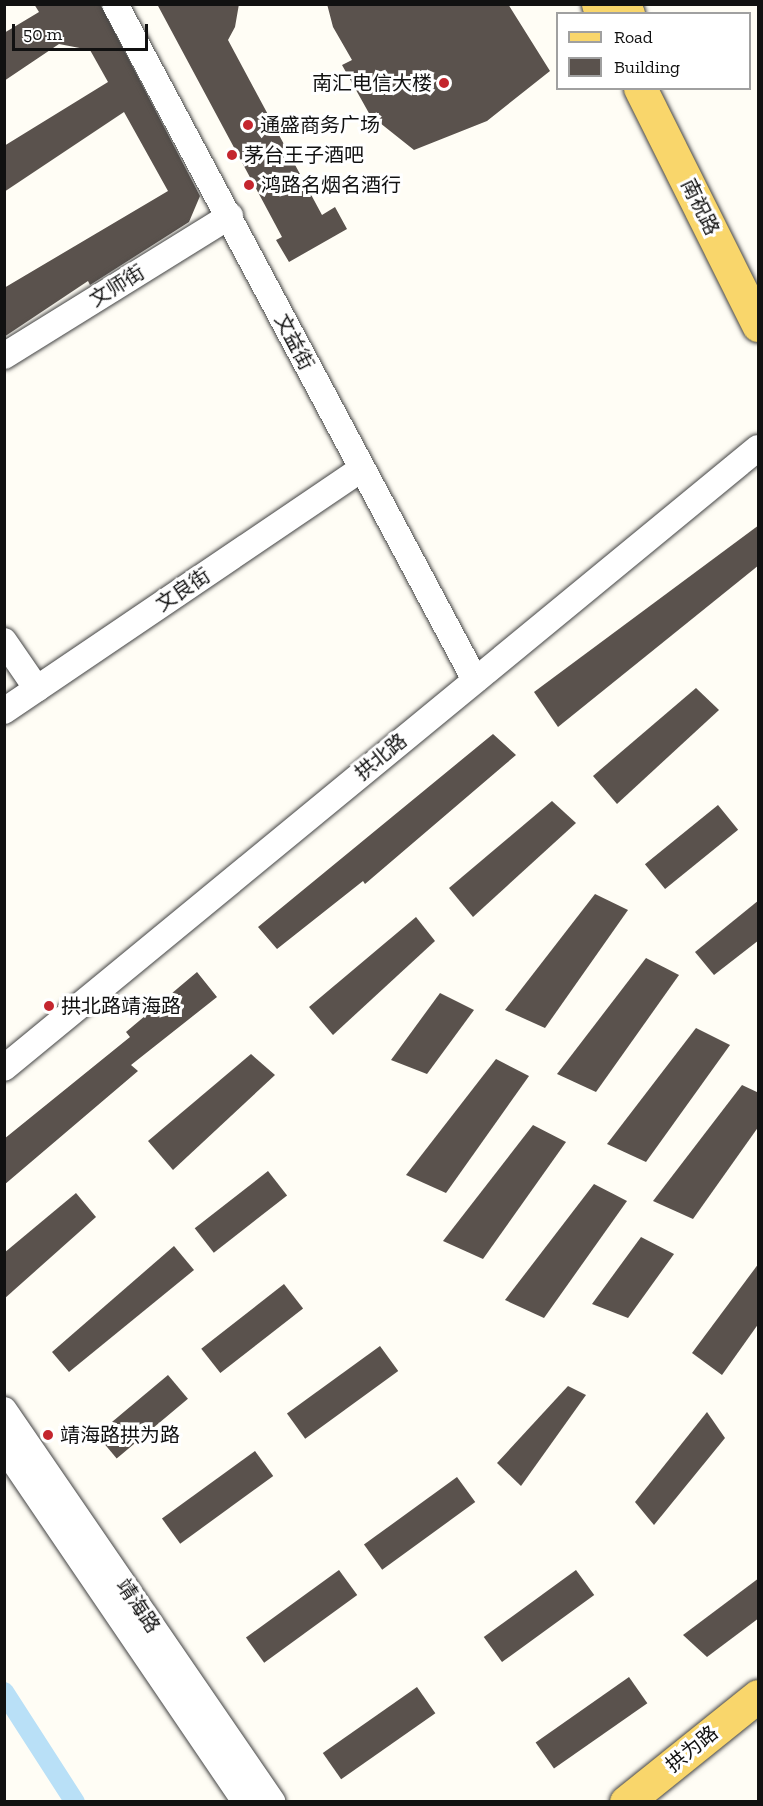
<!DOCTYPE html>
<html>
<head>
<meta charset="utf-8">
<style>
  body { margin:0 }
  #map { position:relative; width:763px; height:1806px; overflow:hidden; background:#fffdf5; font-family:"Zilla Slab","Noto Sans SC",serif }
  div>[style] { position:absolute }
  .canal>* { height:20px; margin:-10px; padding:0 10px; transform-origin:10px; border-radius:10px; background:#b9e0f7 }
  .building>* { inset:0; background:#5a524d; transform-origin:0 0 }
  .roads { filter:drop-shadow(0 0 2px #444) drop-shadow(0 0 2px #444) }
  .minor>* { height:26px; margin:-13px; padding:0 13px; transform-origin:13px; border-radius:13px; background:#fff }
  .major>* { height:33px; margin:-16.5px; padding:0 16.5px; transform-origin:16.5px; border-radius:16.5px; background:#f9d66b }
  .dots>* { width:16px; height:16px; translate:-50% -50%; box-sizing:border-box; border:3px solid #fff; border-radius:50% }
  span { translate:-50% -50%; white-space:nowrap; text-align:center; line-height:1.15; -webkit-text-stroke:6px #fff; paint-order:stroke }
  .poi-label { font-size:20px; color:#111 }
  .right { translate:-100% -50%; text-align:right }
  .left { translate:0 -50%; text-align:left }
  .street-label { font-size:20px; color:#111 }
  .frame { position:absolute; inset:0; border:6px solid #111; pointer-events:none }
  .legend { position:absolute; left:556px; top:12px; width:195px; height:78px; box-sizing:border-box; background:#fff; border:2px solid #a0a0a0; margin:0; padding:8px 10px; list-style:none; font-size:18px; color:#111 }
  .legend li { display:flex; align-items:center; gap:12px; height:30px }
  .legend b { width:30px; border:2px solid #a0a0a0 }
  .scale { position:absolute; left:12px; top:24px; width:136px; height:27px; box-sizing:border-box; border:3px solid #111; border-top:0; padding-left:8px; font-size:18px; line-height:21px; white-space:nowrap; color:#111; -webkit-text-stroke:4px #fff; paint-order:stroke }
</style>
</head>
<body>
<div id="map">
  <div class="canal">
    <i style="left:4px;top:1692px;width:131px;rotate:57.2deg"></i>
  </div>
  <div class="building">
    <i style="clip-path:polygon(34px 4px,101px 6px,200px 196px,189px 222px,90px 285px,88px 281px,4px 337px,4px 288px,168px 191px,124px 112px,4px 192px,4px 146px,108px 82px,90px 50px,59px 44px,4px 81px,4px 33px,39px 12px)"></i>
    <i style="clip-path:polygon(157px 4px,239px 4px,235px 27px,228px 40px,322px 215px,335px 207px,347px 229px,289px 262px,276px 240px,282px 237px)"></i>
    <i style="clip-path:polygon(327px 4px,508px 4px,550px 71px,487px 121px,414px 150px,370px 115px,342px 65px,352px 60px,333px 27px)"></i>
    <i style="clip-path:polygon(759px 525px,759px 565px,558px 727px,534px 692px)"></i>
    <i style="clip-path:polygon(696px 688px,719px 710px,617px 804px,593px 776px)"></i>
    <i style="clip-path:polygon(493px 734px,516px 755px,365px 884px,363px 881px,277px 949px,258px 927px)"></i>
    <i style="clip-path:polygon(552px 801px,576px 823px,473px 917px,449px 888px)"></i>
    <i style="left:718px;top:805px;width:32px;height:94px;rotate:51deg"></i>
    <i style="clip-path:polygon(595px 894px,628px 910px,545px 1028px,505px 1010px)"></i>
    <i style="clip-path:polygon(759px 900px,759px 940px,714px 975px,695px 952px)"></i>
    <i style="clip-path:polygon(416px 917px,435px 941px,333px 1035px,309px 1007px)"></i>
    <i style="clip-path:polygon(646px 958px,679px 975px,596px 1092px,557px 1074px)"></i>
    <i style="clip-path:polygon(197px 972px,217px 997px,131px 1065px,138px 1071px,4px 1185px,4px 1139px,130px 1037px,126px 1032px)"></i>
    <i style="clip-path:polygon(440px 993px,474px 1010px,427px 1074px,391px 1060px)"></i>
    <i style="clip-path:polygon(696px 1028px,730px 1045px,646px 1162px,607px 1144px)"></i>
    <i style="clip-path:polygon(251px 1054px,275px 1075px,173px 1170px,148px 1141px)"></i>
    <i style="clip-path:polygon(496px 1059px,529px 1076px,446px 1193px,406px 1175px)"></i>
    <i style="clip-path:polygon(742px 1085px,759px 1093px,759px 1126px,693px 1219px,653px 1201px)"></i>
    <i style="clip-path:polygon(533px 1125px,566px 1142px,483px 1259px,443px 1241px)"></i>
    <i style="left:268px;top:1171px;width:31px;height:93px;rotate:52deg"></i>
    <i style="clip-path:polygon(594px 1184px,627px 1201px,544px 1318px,505px 1300px)"></i>
    <i style="clip-path:polygon(76px 1193px,96px 1217px,4px 1299px,4px 1253px)"></i>
    <i style="clip-path:polygon(641px 1237px,674px 1254px,628px 1318px,592px 1304px)"></i>
    <i style="clip-path:polygon(174px 1246px,194px 1270px,69px 1372px,52px 1352px)"></i>
    <i style="clip-path:polygon(759px 1263px,759px 1323px,722px 1375px,692px 1353px)"></i>
    <i style="left:284px;top:1284px;width:31px;height:105px;rotate:52deg"></i>
    <i style="left:380px;top:1346px;width:31px;height:115px;rotate:54deg"></i>
    <i style="left:168px;top:1375px;width:31px;height:93px;rotate:50deg"></i>
    <i style="clip-path:polygon(568px 1386px,586px 1395px,521px 1486px,497px 1463px)"></i>
    <i style="clip-path:polygon(707px 1412px,725px 1438px,654px 1525px,635px 1502px)"></i>
    <i style="left:255px;top:1451px;width:31px;height:115px;rotate:54deg"></i>
    <i style="left:457px;top:1477px;width:31px;height:115px;rotate:54deg"></i>
    <i style="left:339px;top:1570px;width:31px;height:115px;rotate:54deg"></i>
    <i style="left:576px;top:1570px;width:31px;height:114px;rotate:54deg"></i>
    <i style="clip-path:polygon(759px 1578px,759px 1618px,707px 1657px,683px 1635px)"></i>
    <i style="left:629px;top:1677px;width:32px;height:114px;rotate:55deg"></i>
    <i style="left:417px;top:1687px;width:32px;height:115px;rotate:55deg"></i>
  </div>
  <div class="roads">
    <div class="minor">
      <i style="left:115px;top:4px;width:766px;rotate:61.96deg"></i>
      <i style="left:4px;top:356px;width:266px;rotate:-31.8deg"></i>
      <i style="left:4px;top:641px;width:58px;rotate:55.5deg"></i>
      <i style="left:4px;top:711px;width:432px;rotate:-34.1deg"></i>
      <i style="left:4px;top:1068px;width:976px;rotate:-39.43deg"></i>
      <i style="left:4px;top:1410px;width:475px;rotate:55.6deg"></i>
      <i style="left:4px;top:1447px;width:429px;rotate:55.8deg"></i>
    </div>
    <div class="major">
      <i style="left:598px;top:4px;width:11px;rotate:68deg"></i>
      <i style="left:624px;top:4px;width:11px;rotate:68deg"></i>
      <i style="left:640px;top:88px;width:265px;rotate:63.5deg"></i>
      <i style="left:626px;top:1802px;width:169px;rotate:-38.8deg"></i>
    </div>
  </div>
  <div class="dots">
    <i style="left:444px;top:83px;background:#c4262e"></i>
    <i style="left:248px;top:125px;background:#c4262e"></i>
    <i style="left:232px;top:155px;background:#c4262e"></i>
    <i style="left:249px;top:185px;background:#c4262e"></i>
    <i style="left:49px;top:1006px;background:#c4262e"></i>
    <i style="left:48px;top:1435px;background:#c4262e"></i>
  </div>
  <div class="poi-label">
    <span class="right" style="left:432px;top:83px">南汇电信大楼</span>
    <span class="left" style="left:260px;top:125px">通盛商务广场</span>
    <span class="left" style="left:244px;top:155px">茅台王子酒吧</span>
    <span class="left" style="left:261px;top:185px">鸿路名烟名酒行</span>
    <span class="left" style="left:61px;top:1006px">拱北路靖海路</span>
    <span class="left" style="left:60px;top:1435px">靖海路拱为路</span>
  </div>
  <div class="street-label">
    <span style="left:700px;top:207px;rotate:64deg">南祝路</span>
    <span style="left:117px;top:286px;rotate:-32deg">文师街</span>
    <span style="left:294px;top:342px;rotate:62deg">文益街</span>
    <span style="left:183px;top:590px;rotate:-34deg">文良街</span>
    <span style="left:381px;top:757px;rotate:-39deg">拱北路</span>
    <span style="left:138px;top:1606px;rotate:56deg">靖海路</span>
    <span style="left:692px;top:1749px;rotate:-39deg">拱为路</span>
  </div>
  <div class="frame"></div>
  <ul class="legend">
  <li><b style="height:8px;background:#f9d66b"></b>Road</li>
  <li><b style="height:16px;background:#5a524d"></b>Building</li>
  </ul>
  <div class="scale">50 m</div>
</div>
</body>
</html>
